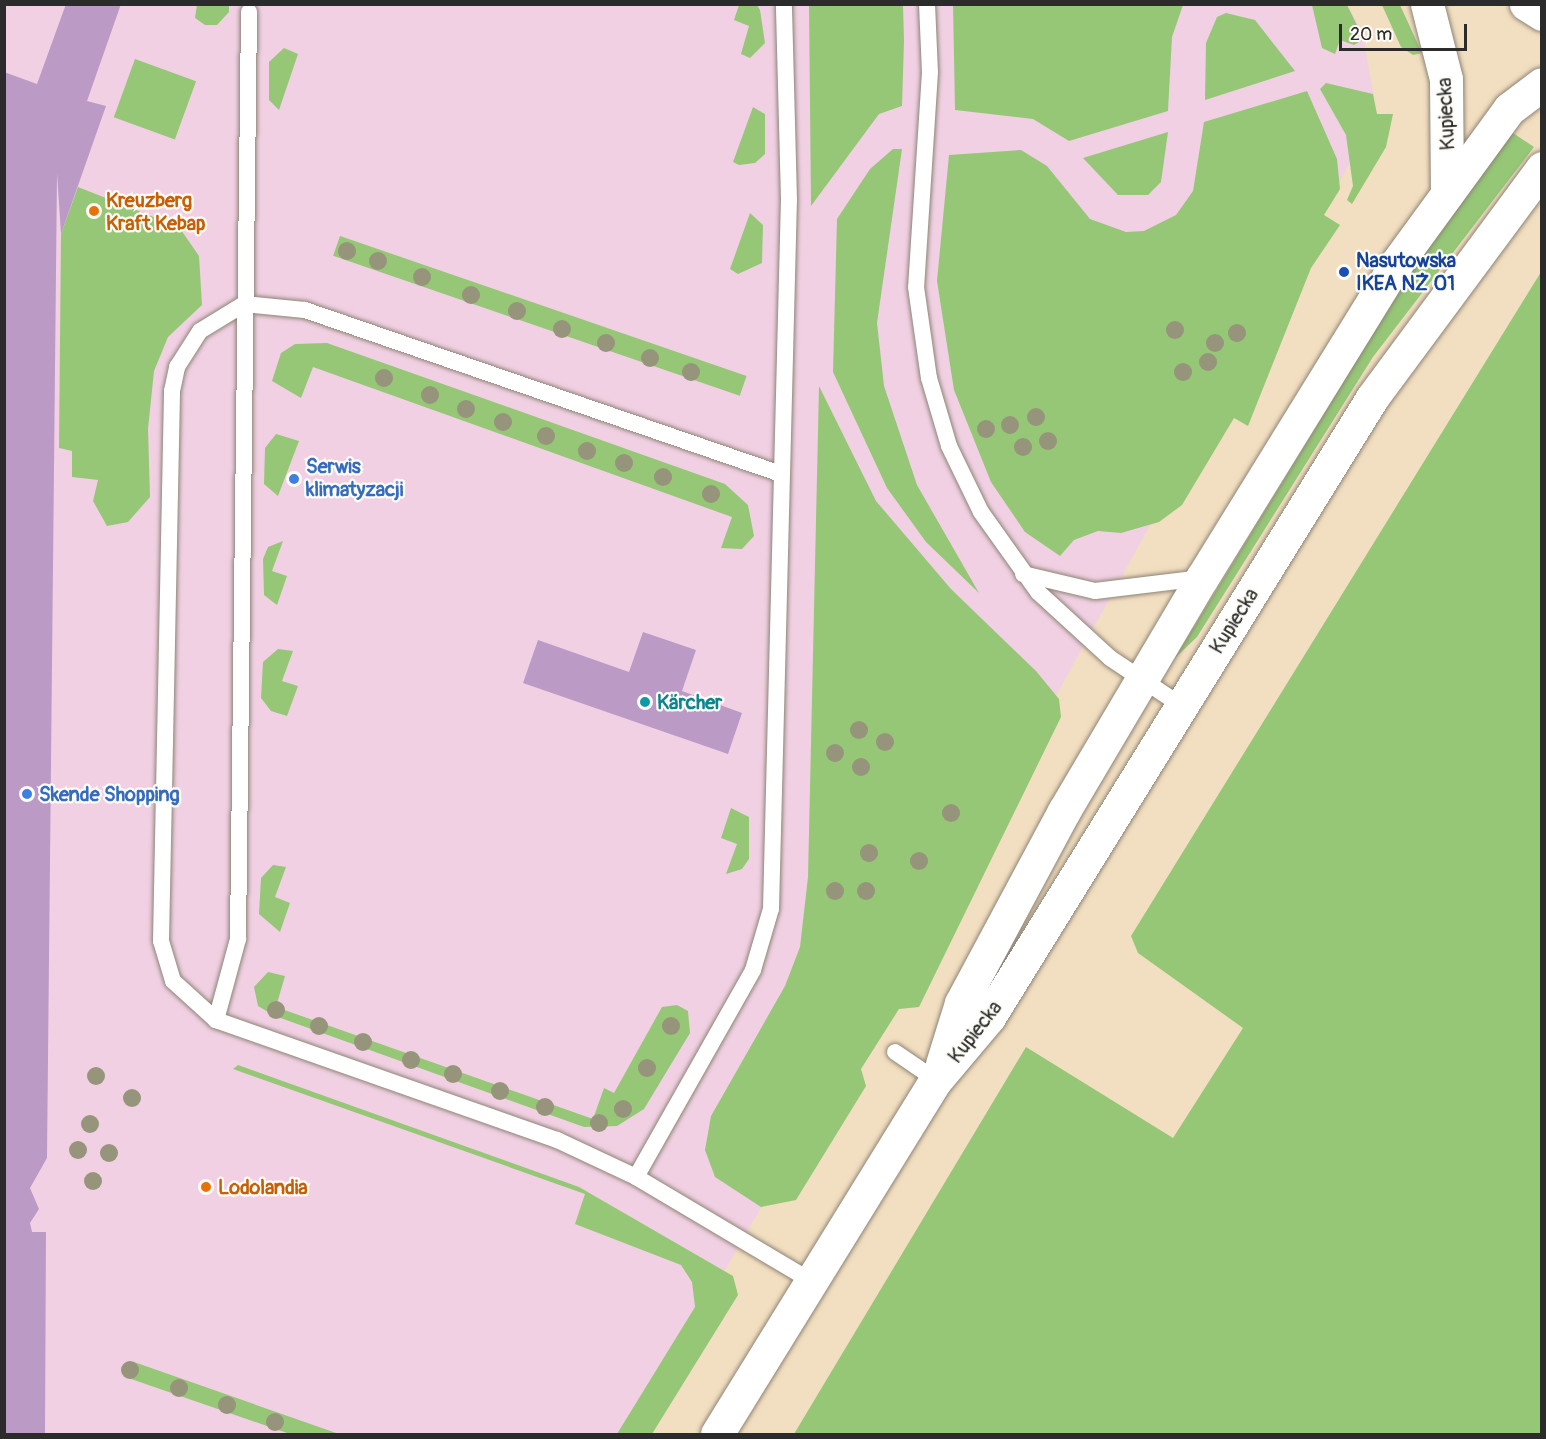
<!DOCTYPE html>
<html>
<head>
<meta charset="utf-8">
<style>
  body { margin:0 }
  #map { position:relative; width:1546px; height:1439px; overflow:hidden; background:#f2dec0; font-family:Pangolin,sans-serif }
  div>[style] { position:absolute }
  .built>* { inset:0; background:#f1d0e3 }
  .green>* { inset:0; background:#95c777; transform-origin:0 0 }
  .building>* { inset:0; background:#bb9ac6 }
  .roads { filter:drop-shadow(0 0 2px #8e8476) drop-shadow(0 0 2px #8e8476) }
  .service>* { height:16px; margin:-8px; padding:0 8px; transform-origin:8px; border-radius:8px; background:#fff }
  .minor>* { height:33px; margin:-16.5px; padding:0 16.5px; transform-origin:16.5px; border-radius:16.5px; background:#fff }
  .trees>* { width:18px; height:18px; margin:-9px; border-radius:50%; background:#96957b }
  .dots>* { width:16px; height:16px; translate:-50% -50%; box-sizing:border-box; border:3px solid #fdfcf7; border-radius:50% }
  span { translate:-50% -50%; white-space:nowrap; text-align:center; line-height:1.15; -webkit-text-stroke:4.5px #fdfcf7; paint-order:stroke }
  .street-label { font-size:20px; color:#2b2b2b }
  .food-label { font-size:20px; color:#c56008; font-weight:700 }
  .left { translate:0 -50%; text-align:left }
  .transit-label { font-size:20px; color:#164399; font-weight:700 }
  .shop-label { font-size:20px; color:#366cbe; font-weight:700 }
  .culture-label { font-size:20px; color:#0d838f; font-weight:700 }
  .frame { position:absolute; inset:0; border:6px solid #2b2b2b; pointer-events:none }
  .scale { position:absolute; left:1339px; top:24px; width:128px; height:27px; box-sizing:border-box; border:3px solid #2b2b2b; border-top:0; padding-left:8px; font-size:18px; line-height:21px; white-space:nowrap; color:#2b2b2b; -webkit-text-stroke:4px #fdfcf7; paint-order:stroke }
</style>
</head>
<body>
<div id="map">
  <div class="built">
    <i style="clip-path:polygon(5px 5px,1347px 5px,1362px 31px,1377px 114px,1037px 730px,630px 1434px,5px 1434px)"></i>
  </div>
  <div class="green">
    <i style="clip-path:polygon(197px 5px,229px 5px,229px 12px,217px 25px,205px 25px,195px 18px)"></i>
    <i style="clip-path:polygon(739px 5px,757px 5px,760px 10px,765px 43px,750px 58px,741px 54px,749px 26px,734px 20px)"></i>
    <i style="clip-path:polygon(809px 5px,903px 5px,904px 41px,902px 106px,879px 114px,811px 206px)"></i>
    <i style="clip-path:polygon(953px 5px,1183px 5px,1172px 37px,1168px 111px,1069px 141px,1033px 119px,955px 110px)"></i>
    <i style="clip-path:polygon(1312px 5px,1347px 5px,1364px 39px,1354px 45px,1340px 40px,1335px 54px,1322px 48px)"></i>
    <i style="clip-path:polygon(1382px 5px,1400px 5px,1422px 53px,1413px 55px,1401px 47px)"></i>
    <i style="clip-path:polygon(1226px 13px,1255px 20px,1295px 71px,1205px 100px,1206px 43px,1217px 17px)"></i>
    <i style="clip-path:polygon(284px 48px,298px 54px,279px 110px,269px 100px,269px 62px)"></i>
    <i style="left:135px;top:59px;width:65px;height:62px;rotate:20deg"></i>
    <i style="clip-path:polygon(1326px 83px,1373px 94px,1377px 114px,1393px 114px,1386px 147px,1352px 204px,1347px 200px,1353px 186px,1346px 135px,1320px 89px)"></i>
    <i style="clip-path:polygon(1307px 91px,1337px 159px,1340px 189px,1324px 215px,1340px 225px,1311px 268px,1248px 426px,1234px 418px,1182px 505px,1159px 522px,1121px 533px,1098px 531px,1074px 540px,1060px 556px,1025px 532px,991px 482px,954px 390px,937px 281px,949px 155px,1021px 150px,1047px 166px,1090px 219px,1126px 232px,1144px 231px,1176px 215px,1193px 191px,1204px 122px)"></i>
    <i style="clip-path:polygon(753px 107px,765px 114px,765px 154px,755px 163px,739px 165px,733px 162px)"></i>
    <i style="clip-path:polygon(1510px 131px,1534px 147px,1373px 357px,1197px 637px,1175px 658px,1429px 242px)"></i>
    <i style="clip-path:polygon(1168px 132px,1161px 182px,1148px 195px,1118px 195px,1083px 158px)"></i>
    <i style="clip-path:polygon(893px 149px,902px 149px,877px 323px,884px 386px,917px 485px,979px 593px,926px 542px,887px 488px,833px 372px,837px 219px,870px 169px)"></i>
    <i style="clip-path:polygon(78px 187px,179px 227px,199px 256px,202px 305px,168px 337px,154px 371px,148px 429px,150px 497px,128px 522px,107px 526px,93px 501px,98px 480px,72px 477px,72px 451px,59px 448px,61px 234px)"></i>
    <i style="clip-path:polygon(750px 213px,763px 225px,762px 263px,738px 274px,730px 269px)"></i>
    <i style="left:340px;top:236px;width:430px;height:21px;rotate:19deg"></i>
    <i style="clip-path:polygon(1541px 272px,1541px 1434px,794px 1434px,1026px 1047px,1173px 1138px,1243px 1028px,1138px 953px,1131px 936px)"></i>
    <i style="clip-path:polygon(327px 343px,725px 484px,748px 505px,754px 536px,742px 549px,721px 548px,732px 517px,313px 367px,301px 398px,272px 381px,281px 353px,295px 344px)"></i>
    <i style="clip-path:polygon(819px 386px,876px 501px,951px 589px,1036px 671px,1059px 699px,1061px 717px,919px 1007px,899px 1009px,861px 1069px,866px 1086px,796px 1200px,761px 1207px,715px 1177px,705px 1150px,711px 1116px,785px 986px,800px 947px,808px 877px)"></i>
    <i style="clip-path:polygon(276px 434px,299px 441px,278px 496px,264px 484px,265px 448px)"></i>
    <i style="clip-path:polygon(283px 541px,272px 571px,287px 576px,277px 605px,264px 595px,263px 559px,268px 547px)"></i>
    <i style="clip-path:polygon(278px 649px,293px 651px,282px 681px,298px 686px,287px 716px,271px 711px,261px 698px,263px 662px)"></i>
    <i style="clip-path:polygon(731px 808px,749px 817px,749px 859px,742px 869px,726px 874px,737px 844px,721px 838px)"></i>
    <i style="clip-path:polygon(273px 865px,286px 867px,275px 897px,290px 903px,280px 932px,259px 914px,261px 878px)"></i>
    <i style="clip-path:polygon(268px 972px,285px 976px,276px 1007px,593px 1119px,604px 1088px,614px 1093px,662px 1007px,677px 1005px,688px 1011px,690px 1033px,644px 1109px,617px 1126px,584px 1127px,275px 1016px,258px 1006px,254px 987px)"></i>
    <i style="clip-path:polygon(238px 1065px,579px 1187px,733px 1276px,738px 1295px,652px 1434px,617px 1434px,695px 1307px,692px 1282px,681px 1265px,575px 1224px,585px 1194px,233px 1069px)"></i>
    <i style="clip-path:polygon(134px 1362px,339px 1434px,290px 1434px,134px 1380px,128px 1378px)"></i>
  </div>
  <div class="building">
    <i style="clip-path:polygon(66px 4px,121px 4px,87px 101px,106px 106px,61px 234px,57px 173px,47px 1158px,30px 1188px,39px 1209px,30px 1223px,32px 1232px,46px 1232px,45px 1434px,4px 1434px,4px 72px,37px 84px)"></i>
    <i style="clip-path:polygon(643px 632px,696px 650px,682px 691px,742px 713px,728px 754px,523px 683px,538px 640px,629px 672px)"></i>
  </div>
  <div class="roads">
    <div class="service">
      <i style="left:927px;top:4px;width:68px;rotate:87.5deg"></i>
      <i style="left:930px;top:72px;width:215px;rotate:93.7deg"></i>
      <i style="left:916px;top:287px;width:92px;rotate:81.9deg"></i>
      <i style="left:929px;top:378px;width:71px;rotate:73.6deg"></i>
      <i style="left:949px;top:446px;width:73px;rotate:64.1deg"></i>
      <i style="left:981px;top:512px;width:98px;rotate:54.5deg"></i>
      <i style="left:1038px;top:592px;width:98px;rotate:42.5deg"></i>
      <i style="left:1110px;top:658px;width:87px;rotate:33.7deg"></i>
      <i style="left:249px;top:12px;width:927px;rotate:90.68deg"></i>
      <i style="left:238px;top:939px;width:84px;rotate:105.2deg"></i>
      <i style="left:216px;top:1020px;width:361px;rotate:19.4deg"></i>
      <i style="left:557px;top:1140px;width:87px;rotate:25.1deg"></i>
      <i style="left:636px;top:1177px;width:204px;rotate:30.7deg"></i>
      <i style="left:1023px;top:574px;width:74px;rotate:13.3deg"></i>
      <i style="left:1095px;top:591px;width:108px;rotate:-6.9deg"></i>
      <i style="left:216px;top:1020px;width:58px;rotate:-137.8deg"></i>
      <i style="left:173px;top:981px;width:42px;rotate:-106.7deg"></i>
      <i style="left:161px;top:941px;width:550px;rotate:-88.85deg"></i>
      <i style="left:172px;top:391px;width:25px;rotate:-78deg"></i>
      <i style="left:177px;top:367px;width:43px;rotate:-57.4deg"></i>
      <i style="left:200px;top:331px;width:52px;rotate:-31.5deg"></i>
      <i style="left:244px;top:304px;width:61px;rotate:5.6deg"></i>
      <i style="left:305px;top:310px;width:503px;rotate:19.01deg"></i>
      <i style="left:895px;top:1052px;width:50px;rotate:34.3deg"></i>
      <i style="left:636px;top:1177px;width:238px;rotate:-60.5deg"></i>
      <i style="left:753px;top:970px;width:64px;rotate:-73.6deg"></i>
      <i style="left:771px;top:909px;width:709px;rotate:-88.55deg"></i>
      <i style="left:789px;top:200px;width:196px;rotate:-91.5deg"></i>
    </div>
    <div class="minor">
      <i style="left:1427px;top:4px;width:77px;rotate:75.8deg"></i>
      <i style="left:1446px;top:79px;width:112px;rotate:89.5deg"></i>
      <i style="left:1526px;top:4px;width:19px;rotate:32deg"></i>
      <i style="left:942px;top:1064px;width:64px;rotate:-72.7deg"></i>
      <i style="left:961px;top:1003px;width:218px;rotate:-61.8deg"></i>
      <i style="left:1064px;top:811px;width:271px;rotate:-59.4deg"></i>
      <i style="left:1202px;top:578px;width:369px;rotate:-58.3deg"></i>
      <i style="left:1396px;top:264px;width:192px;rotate:-53.9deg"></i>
      <i style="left:1509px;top:109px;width:41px;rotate:-37.1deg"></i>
      <i style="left:717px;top:1434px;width:416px;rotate:-58.3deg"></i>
      <i style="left:936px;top:1080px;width:82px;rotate:-49.9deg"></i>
      <i style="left:989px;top:1017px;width:728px;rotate:-58.25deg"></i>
      <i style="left:1372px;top:398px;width:286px;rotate:-53.5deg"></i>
    </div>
  </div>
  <div class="trees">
    <i style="left:347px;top:251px"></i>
    <i style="left:378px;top:261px"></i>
    <i style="left:422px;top:277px"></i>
    <i style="left:471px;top:295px"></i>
    <i style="left:517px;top:311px"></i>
    <i style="left:562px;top:329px"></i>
    <i style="left:1175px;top:330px"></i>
    <i style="left:1237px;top:333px"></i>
    <i style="left:606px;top:343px"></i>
    <i style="left:1215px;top:343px"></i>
    <i style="left:650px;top:358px"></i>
    <i style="left:1208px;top:362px"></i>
    <i style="left:691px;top:372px"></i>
    <i style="left:1183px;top:372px"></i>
    <i style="left:384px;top:378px"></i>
    <i style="left:430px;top:395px"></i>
    <i style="left:466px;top:409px"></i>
    <i style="left:1036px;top:417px"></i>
    <i style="left:503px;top:422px"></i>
    <i style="left:1010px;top:425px"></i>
    <i style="left:986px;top:429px"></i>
    <i style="left:546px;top:436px"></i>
    <i style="left:1048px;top:441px"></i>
    <i style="left:1023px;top:447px"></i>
    <i style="left:587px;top:451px"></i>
    <i style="left:624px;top:463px"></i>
    <i style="left:663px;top:477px"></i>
    <i style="left:711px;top:494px"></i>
    <i style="left:859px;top:730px"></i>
    <i style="left:885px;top:742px"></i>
    <i style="left:835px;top:753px"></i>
    <i style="left:861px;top:767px"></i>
    <i style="left:951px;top:813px"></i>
    <i style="left:869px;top:853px"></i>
    <i style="left:919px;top:861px"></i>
    <i style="left:835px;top:891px"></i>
    <i style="left:866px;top:891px"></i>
    <i style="left:276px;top:1010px"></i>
    <i style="left:319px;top:1026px"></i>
    <i style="left:671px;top:1026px"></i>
    <i style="left:363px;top:1042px"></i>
    <i style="left:411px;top:1060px"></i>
    <i style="left:647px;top:1068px"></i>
    <i style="left:453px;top:1074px"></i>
    <i style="left:96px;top:1076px"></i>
    <i style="left:500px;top:1091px"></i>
    <i style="left:132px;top:1098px"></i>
    <i style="left:545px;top:1107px"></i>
    <i style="left:623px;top:1109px"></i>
    <i style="left:599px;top:1123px"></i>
    <i style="left:90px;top:1124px"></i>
    <i style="left:78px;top:1150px"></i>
    <i style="left:109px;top:1153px"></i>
    <i style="left:93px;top:1181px"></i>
    <i style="left:130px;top:1370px"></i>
    <i style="left:179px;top:1388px"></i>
    <i style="left:227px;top:1405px"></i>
    <i style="left:275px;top:1422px"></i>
  </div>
  <div class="dots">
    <i style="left:94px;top:211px;background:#e8710a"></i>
    <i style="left:1344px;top:272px;background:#1a4fb4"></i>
    <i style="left:294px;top:479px;background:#3f7fe0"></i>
    <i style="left:645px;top:702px;background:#0f9aa8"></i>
    <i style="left:27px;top:794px;background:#3f7fe0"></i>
    <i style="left:206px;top:1187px;background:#e8710a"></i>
  </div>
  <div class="street-label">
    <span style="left:1446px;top:114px;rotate:-93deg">Kupiecka</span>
    <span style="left:1234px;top:621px;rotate:-58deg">Kupiecka</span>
    <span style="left:975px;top:1032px;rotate:-52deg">Kupiecka</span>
  </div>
  <div class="food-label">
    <span class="left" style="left:106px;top:212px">Kreuzberg<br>Kraft Kebap</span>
    <span class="left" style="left:218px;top:1187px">Lodolandia</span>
  </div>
  <div class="transit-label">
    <span class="left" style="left:1356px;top:272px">Nasutowska<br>IKEA NŻ 01</span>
  </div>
  <div class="shop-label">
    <span class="left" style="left:306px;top:478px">Serwis<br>klimatyzacji</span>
    <span class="left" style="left:39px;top:794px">Skende Shopping</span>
  </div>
  <div class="culture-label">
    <span class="left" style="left:657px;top:702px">Kärcher</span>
  </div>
  <div class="frame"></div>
  <div class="scale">20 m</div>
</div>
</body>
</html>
